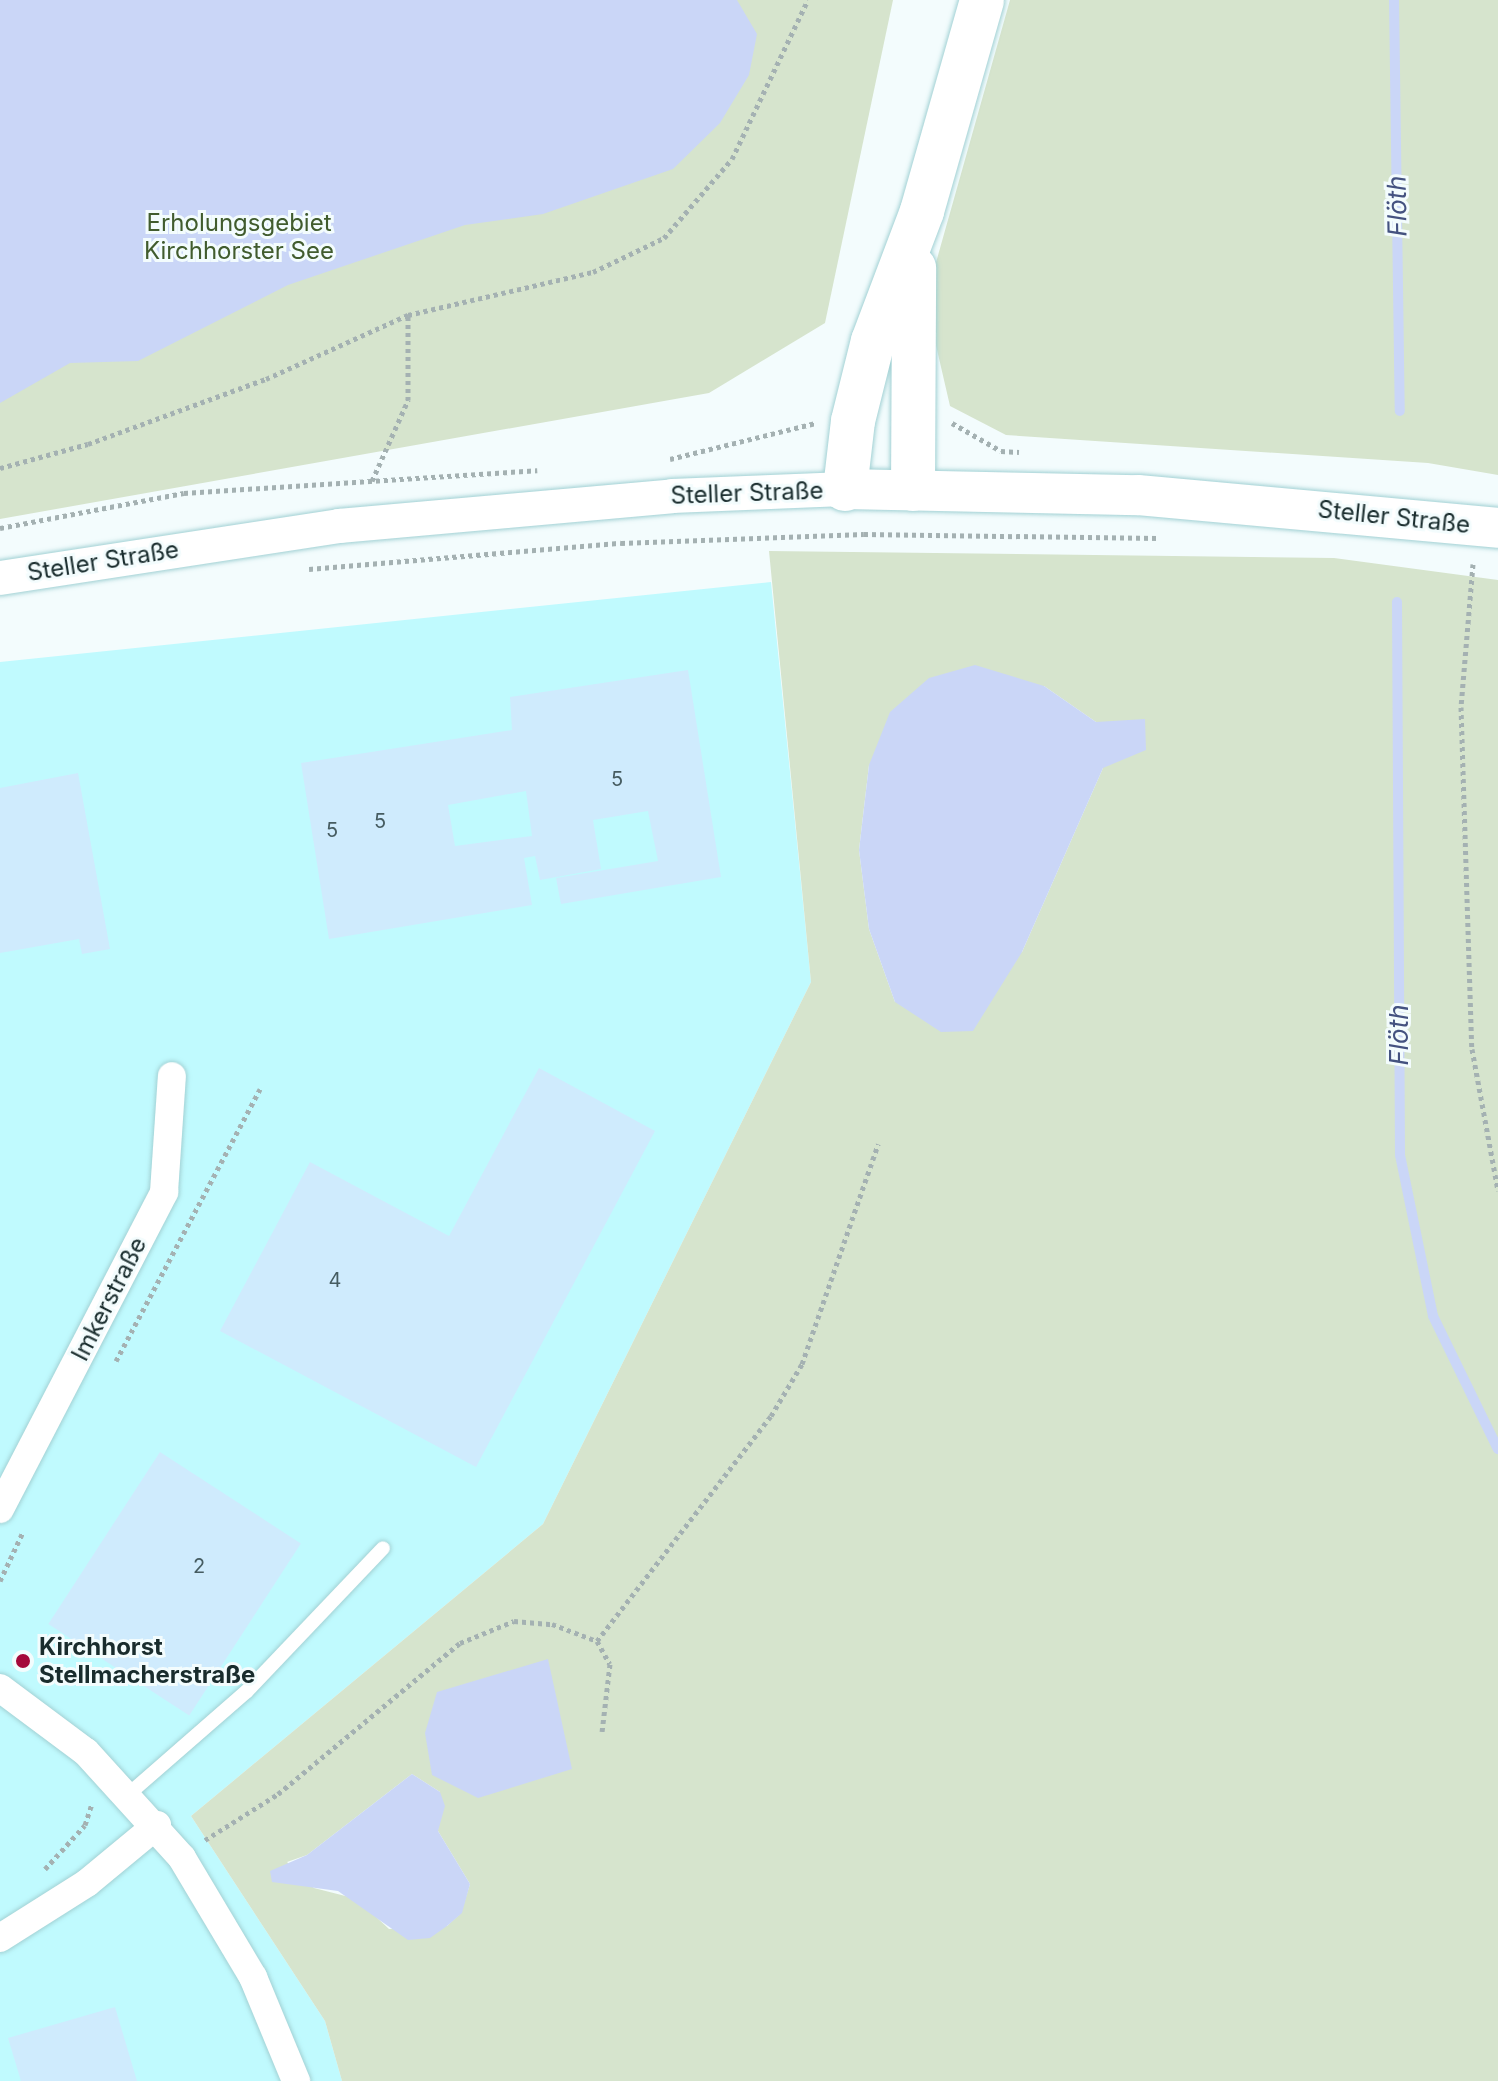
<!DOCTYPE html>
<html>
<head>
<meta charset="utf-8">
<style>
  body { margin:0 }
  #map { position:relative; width:1498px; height:2081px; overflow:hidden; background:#f3fcfd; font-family:Inter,sans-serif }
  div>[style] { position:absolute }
  .built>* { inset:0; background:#c0fafe }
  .green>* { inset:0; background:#d6e4cd }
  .water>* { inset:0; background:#cad6f7 }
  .stream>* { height:10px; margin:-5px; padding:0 5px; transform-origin:5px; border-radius:5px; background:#cad6f7 }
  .building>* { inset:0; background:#cfebfd; transform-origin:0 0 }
  .path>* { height:5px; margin-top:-2.5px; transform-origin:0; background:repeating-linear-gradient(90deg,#a4b1b2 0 4px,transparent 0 8px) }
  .roads { filter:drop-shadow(0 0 2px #a2d1d4) drop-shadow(0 0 2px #a2d1d4) }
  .service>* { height:14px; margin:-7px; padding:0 7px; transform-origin:7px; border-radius:7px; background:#fff }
  .minor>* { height:28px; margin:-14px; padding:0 14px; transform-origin:14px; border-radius:14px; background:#fff }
  .tertiary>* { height:34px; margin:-17px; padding:0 17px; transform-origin:17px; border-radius:17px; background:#fff }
  .secondary>* { height:40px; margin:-20px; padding:0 20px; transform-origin:20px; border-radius:20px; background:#fff }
  .motorway>* { height:44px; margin:-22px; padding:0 22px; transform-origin:22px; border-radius:22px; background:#fff }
  .dots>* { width:22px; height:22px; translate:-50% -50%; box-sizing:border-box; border:4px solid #f3fcfd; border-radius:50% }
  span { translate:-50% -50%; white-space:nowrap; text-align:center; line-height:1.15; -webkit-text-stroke:6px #f3fcfd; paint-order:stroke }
  .number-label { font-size:20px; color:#465c61 }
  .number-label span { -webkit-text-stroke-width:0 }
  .park-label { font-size:24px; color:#415c2e }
  .street-label { font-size:24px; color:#192c2d }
  .poi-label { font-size:24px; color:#192c2d; font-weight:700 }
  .left { translate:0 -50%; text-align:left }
  .water-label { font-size:26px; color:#445280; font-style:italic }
</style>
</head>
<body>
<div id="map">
  <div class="built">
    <i style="clip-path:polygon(771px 582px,811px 982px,543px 1524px,191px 1816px,325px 2021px,342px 2081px,0 2081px,0 662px)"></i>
  </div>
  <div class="green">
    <i style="clip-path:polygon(0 0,893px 0,825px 323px,709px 393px,0 519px)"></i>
    <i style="clip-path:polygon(1010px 0,1498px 0,1498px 475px,1428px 463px,1006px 435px,950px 406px,932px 328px,935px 266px)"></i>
    <i style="clip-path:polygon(evenodd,769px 551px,1334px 558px,1498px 580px,1498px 2081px,342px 2081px,325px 2021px,191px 1816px,543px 1524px,811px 982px,769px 551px,1044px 686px,1096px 722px,1103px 768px,1022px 952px,895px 1002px,869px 929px,859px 850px,869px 765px,1044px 686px,769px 551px,412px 1774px,440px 1792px,438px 1831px,470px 1884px,461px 1913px,447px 1926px,389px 1929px,357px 1899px,314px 1888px,287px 1862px,307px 1855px,412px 1774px)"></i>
  </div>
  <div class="water">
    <i style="clip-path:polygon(0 0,737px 0,757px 34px,749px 75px,720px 123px,673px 169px,543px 214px,465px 225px,288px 285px,138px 361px,70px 363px,0 403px)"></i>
    <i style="clip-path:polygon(975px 665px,1044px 686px,1096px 722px,1145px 719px,1146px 750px,1103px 768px,1022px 952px,973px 1031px,941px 1032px,895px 1002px,869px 929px,859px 850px,869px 765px,890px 712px,929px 678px)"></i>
    <i style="clip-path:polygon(548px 1659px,572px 1769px,478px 1798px,432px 1775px,425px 1733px,437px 1692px)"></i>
    <i style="clip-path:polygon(412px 1774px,440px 1792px,445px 1806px,438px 1831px,470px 1884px,462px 1913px,447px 1926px,430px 1938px,408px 1940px,338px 1891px,272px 1882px,270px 1871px,307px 1855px)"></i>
  </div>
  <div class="stream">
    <i style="left:1394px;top:0;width:411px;rotate:89.2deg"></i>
    <i style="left:1397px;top:602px;width:553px;rotate:89.69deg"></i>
    <i style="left:1400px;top:1155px;width:164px;rotate:78.4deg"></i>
    <i style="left:1433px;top:1316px;width:148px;rotate:64deg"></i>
  </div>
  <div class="building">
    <i style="clip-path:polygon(evenodd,688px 670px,721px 877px,561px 904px,556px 878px,658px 861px,648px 811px,593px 820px,601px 869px,540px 880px,535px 856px,524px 858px,532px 905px,329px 939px,301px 763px,512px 730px,510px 697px,688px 670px,526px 791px,532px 836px,455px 846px,448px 805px,526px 791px)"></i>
    <i style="clip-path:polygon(78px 773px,110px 949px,82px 954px,79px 939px,0 953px,0 788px)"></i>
    <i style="clip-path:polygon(539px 1068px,655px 1131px,476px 1467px,220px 1331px,310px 1162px,449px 1236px)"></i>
    <i style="left:160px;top:1452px;width:168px;height:205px;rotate:33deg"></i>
    <i style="clip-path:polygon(115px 2007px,137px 2081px,21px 2081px,8px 2038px)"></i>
  </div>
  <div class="path">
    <i style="left:952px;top:423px;width:56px;rotate:29.7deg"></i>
    <i style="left:1001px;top:451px;width:18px;rotate:3deg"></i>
    <i style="left:670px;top:459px;width:149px;rotate:-13.9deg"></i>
    <i style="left:0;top:468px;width:91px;rotate:-15.3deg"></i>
    <i style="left:88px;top:444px;width:189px;rotate:-20.1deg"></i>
    <i style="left:266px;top:379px;width:156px;rotate:-24.3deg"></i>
    <i style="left:408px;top:315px;width:190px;rotate:-13.1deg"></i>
    <i style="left:593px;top:272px;width:79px;rotate:-25.6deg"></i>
    <i style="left:664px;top:238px;width:104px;rotate:-49.3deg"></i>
    <i style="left:732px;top:159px;width:176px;rotate:-64.5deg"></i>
    <i style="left:372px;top:481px;width:89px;rotate:-66deg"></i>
    <i style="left:408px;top:400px;width:85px;rotate:-90deg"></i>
    <i style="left:0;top:528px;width:187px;rotate:-10.8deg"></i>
    <i style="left:184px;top:493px;width:354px;rotate:-3.7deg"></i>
    <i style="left:1473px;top:564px;width:144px;rotate:94.8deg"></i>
    <i style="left:1461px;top:707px;width:342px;rotate:88.2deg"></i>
    <i style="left:1472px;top:1049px;width:144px;rotate:79.6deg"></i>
    <i style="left:309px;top:569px;width:313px;rotate:-4.8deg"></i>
    <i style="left:621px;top:543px;width:243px;rotate:-2.1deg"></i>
    <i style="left:864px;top:534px;width:294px;rotate:0.8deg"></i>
    <i style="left:116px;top:1361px;width:308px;rotate:-62.1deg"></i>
    <i style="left:0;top:1581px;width:54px;rotate:-64.9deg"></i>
    <i style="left:597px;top:1641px;width:26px;rotate:61deg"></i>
    <i style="left:610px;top:1664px;width:68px;rotate:96.7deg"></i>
    <i style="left:205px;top:1840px;width:86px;rotate:-32.2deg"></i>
    <i style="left:278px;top:1794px;width:236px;rotate:-39.7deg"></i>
    <i style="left:460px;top:1643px;width:58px;rotate:-22.2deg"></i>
    <i style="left:514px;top:1621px;width:38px;rotate:5deg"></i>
    <i style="left:552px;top:1624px;width:48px;rotate:20.7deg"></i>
    <i style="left:597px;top:1641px;width:284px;rotate:-52.3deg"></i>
    <i style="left:771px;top:1416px;width:61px;rotate:-59.2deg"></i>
    <i style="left:802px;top:1364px;width:233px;rotate:-70.9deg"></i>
    <i style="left:45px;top:1869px;width:59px;rotate:-47.7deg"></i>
    <i style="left:85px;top:1825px;width:22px;rotate:-72deg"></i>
  </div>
  <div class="roads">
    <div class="service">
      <i style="left:130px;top:1793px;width:155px;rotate:-41.1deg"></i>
      <i style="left:247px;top:1691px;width:197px;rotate:-46.4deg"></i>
    </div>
    <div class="minor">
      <i style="left:0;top:1509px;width:357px;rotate:-62.6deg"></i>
      <i style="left:164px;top:1192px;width:116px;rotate:-86.1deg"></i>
      <i style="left:0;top:1688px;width:107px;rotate:36.7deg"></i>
      <i style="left:86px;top:1752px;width:143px;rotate:47.8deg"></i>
      <i style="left:182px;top:1858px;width:139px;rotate:59.2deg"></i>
      <i style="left:253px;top:1977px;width:113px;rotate:67.5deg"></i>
      <i style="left:0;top:1938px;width:103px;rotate:-32.3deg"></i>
      <i style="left:87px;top:1883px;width:91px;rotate:-39.6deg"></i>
    </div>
    <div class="tertiary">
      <i style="left:0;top:578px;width:343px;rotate:-8.7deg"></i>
      <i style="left:339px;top:526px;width:334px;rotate:-5.1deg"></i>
      <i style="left:672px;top:496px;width:173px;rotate:-2.3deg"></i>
    </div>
    <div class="secondary">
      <i style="left:845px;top:489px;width:293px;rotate:1.2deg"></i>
      <i style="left:1138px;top:495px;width:362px;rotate:5.2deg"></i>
    </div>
    <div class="motorway">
      <i style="left:845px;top:489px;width:68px;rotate:-83.3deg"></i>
      <i style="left:853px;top:421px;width:82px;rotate:-76deg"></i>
      <i style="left:873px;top:341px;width:139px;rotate:-69.3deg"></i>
      <i style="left:922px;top:211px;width:219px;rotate:-74.1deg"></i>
      <i style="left:913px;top:489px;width:221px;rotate:-89.7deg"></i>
    </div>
  </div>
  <div class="dots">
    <i style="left:23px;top:1661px;background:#a4093b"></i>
  </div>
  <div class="number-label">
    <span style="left:617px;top:779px">5</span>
    <span style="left:380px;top:821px">5</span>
    <span style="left:332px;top:830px">5</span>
    <span style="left:335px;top:1280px">4</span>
    <span style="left:199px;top:1566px">2</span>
  </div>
  <div class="park-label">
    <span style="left:239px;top:237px">Erholungsgebiet<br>Kirchhorster See</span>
  </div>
  <div class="street-label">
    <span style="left:747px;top:493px;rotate:-2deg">Steller Straße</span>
    <span style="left:1394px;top:517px;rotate:6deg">Steller Straße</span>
    <span style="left:103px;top:561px;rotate:-9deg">Steller Straße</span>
    <span style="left:109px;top:1299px;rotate:-63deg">Imkerstraße</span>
  </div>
  <div class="poi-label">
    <span class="left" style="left:39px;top:1661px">Kirchhorst<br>Stellmacherstraße</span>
  </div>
  <div class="water-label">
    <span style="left:1397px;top:206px;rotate:-91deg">Flöth</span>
    <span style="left:1399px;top:1035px;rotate:-90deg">Flöth</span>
  </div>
</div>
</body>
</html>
